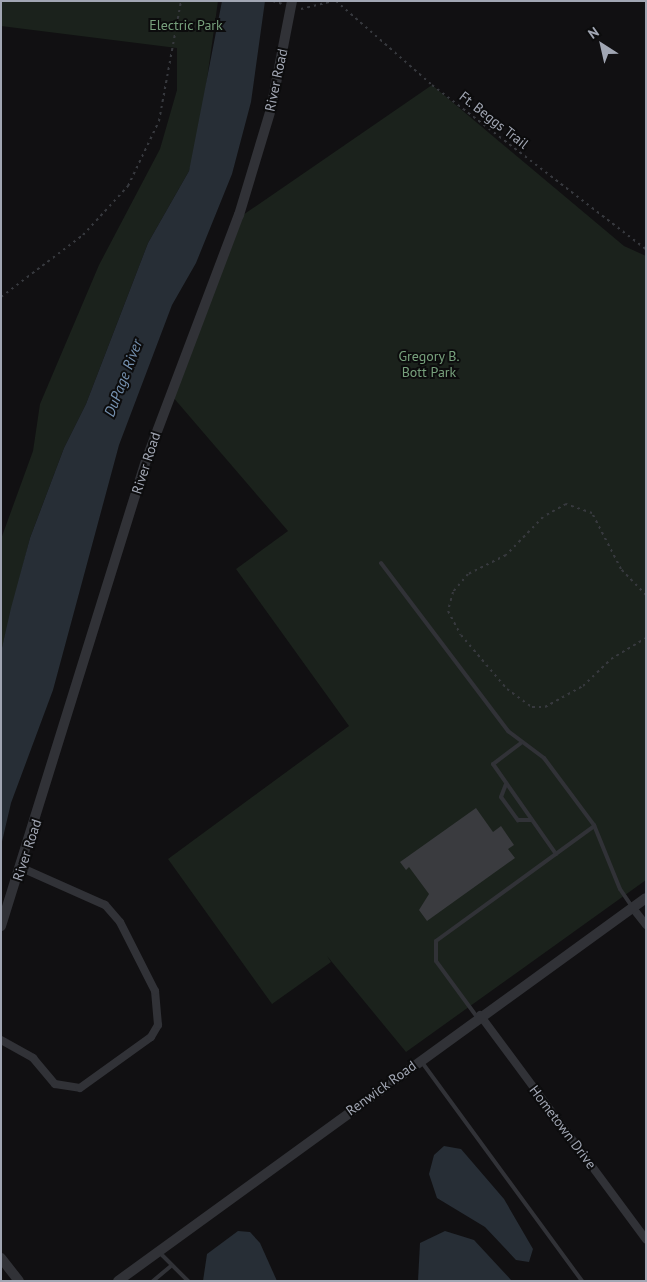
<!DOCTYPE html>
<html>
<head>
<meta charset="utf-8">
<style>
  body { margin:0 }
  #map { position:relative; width:647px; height:1282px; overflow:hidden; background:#111012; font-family:"PT Sans",sans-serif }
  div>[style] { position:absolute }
  .green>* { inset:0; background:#1b221c }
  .water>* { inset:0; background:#272e36 }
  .building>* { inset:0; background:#3a3b3f }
  .path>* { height:2px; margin-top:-1px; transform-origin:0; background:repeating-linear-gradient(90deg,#37393e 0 2.5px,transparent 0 6.5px) }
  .service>* { height:4px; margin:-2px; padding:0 2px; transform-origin:2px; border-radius:2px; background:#313237 }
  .minor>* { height:8px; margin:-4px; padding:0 4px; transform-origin:4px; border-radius:4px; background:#313237 }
  .tertiary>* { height:10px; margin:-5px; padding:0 5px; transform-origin:5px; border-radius:5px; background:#313237 }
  span { translate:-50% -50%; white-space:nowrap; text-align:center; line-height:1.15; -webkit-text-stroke:4px #0c0c0d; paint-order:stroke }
  .park-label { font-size:14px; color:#77a07c }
  .street-label { font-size:14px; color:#a1a6b3 }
  .water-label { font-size:15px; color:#7692b1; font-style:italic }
  .frame { position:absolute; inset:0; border:2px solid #a1a6b3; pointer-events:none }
  .north { position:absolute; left:577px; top:20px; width:50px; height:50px; -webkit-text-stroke:4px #0c0c0d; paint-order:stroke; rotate:325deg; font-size:14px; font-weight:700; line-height:20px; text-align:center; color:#a1a6b3 }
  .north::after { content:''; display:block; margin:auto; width:18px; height:22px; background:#a1a6b3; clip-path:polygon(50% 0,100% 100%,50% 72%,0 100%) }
</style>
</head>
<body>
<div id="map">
  <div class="green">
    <i style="clip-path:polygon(1px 1px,218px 1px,199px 136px,189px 171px,148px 243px,86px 404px,64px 448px,30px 538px,1px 652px,1px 539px,33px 451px,40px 404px,99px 265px,160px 149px,177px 90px,177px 48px,1px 26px)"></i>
    <i style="clip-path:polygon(432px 85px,624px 246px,646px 256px,646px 880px,406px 1052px,327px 956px,331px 962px,272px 1004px,168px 859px,349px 726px,236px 569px,288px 531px,172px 396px,240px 217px)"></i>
  </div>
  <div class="water">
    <i style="clip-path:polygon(222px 1px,265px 1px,251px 102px,232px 174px,196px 263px,172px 305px,119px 445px,53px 690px,11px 803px,1px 846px,1px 652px,11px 608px,30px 538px,64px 448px,86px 404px,148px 243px,189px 171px)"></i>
    <i style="clip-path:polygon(444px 1146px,461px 1149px,504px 1199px,533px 1249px,529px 1262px,516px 1260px,485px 1227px,437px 1198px,429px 1174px,434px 1155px)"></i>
    <i style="clip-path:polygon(238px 1231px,250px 1232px,260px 1243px,277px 1281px,203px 1281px,207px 1254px)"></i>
    <i style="clip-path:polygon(445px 1231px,474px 1240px,512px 1281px,418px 1281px,420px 1243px)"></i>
  </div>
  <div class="building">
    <i style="clip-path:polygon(476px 808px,493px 832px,501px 826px,514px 845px,508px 849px,515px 858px,427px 921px,419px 910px,429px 894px,409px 867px,406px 870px,400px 862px)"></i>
  </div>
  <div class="path">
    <i style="left:273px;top:1px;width:9px;rotate:18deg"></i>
    <i style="left:336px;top:1px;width:128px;rotate:41.2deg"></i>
    <i style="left:432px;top:85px;width:270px;rotate:37.5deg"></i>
    <i style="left:301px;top:9px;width:32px;rotate:-14deg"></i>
    <i style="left:1px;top:297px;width:103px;rotate:-37.1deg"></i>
    <i style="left:83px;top:235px;width:67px;rotate:-47.4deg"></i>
    <i style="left:128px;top:186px;width:72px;rotate:-64.5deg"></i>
    <i style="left:159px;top:121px;width:122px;rotate:-79.6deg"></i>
    <i style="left:646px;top:595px;width:36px;rotate:-134deg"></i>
    <i style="left:621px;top:569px;width:63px;rotate:-117.4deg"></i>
    <i style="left:592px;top:513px;width:28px;rotate:-161deg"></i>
    <i style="left:566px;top:504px;width:26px;rotate:151deg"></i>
    <i style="left:543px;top:517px;width:53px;rotate:134.2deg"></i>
    <i style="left:506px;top:555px;width:42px;rotate:153.4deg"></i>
    <i style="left:468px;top:574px;width:23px;rotate:130deg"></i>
    <i style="left:453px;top:592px;width:20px;rotate:105deg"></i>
    <i style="left:448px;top:611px;width:27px;rotate:62deg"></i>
    <i style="left:461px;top:635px;width:71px;rotate:49.6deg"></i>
    <i style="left:507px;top:689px;width:31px;rotate:36deg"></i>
    <i style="left:532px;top:707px;width:13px"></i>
    <i style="left:545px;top:707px;width:43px;rotate:-28.9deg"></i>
    <i style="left:583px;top:686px;width:39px;rotate:-44deg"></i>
    <i style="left:611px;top:659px;width:41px;rotate:-31deg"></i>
  </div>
  <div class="service">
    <i style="left:381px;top:563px;width:211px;rotate:52.9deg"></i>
    <i style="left:508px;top:731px;width:45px;rotate:36.9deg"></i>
    <i style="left:544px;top:758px;width:84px;rotate:53.3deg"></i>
    <i style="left:594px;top:825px;width:69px;rotate:67.9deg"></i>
    <i style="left:620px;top:889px;width:22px;rotate:56deg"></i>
    <i style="left:521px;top:743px;width:35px;rotate:143deg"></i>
    <i style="left:493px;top:764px;width:110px;rotate:55deg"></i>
    <i style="left:506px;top:784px;width:14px;rotate:111deg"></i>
    <i style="left:501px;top:797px;width:29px;rotate:54deg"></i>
    <i style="left:518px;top:820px;width:13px"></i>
    <i style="left:477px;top:1017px;width:69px;rotate:-126.2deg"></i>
    <i style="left:436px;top:961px;width:20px;rotate:-90deg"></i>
    <i style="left:436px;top:941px;width:195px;rotate:-36deg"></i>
    <i style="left:421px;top:1061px;width:273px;rotate:53.8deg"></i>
    <i style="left:160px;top:1253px;width:40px;rotate:45deg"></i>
    <i style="left:153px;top:1281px;width:23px;rotate:-40deg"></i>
  </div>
  <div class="minor">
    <i style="left:632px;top:907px;width:23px;rotate:52deg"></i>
    <i style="left:480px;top:1015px;width:279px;rotate:53.5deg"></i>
    <i style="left:1px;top:1040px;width:37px;rotate:29deg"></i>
    <i style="left:33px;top:1058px;width:34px;rotate:50deg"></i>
    <i style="left:55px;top:1084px;width:25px;rotate:9deg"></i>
    <i style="left:80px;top:1088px;width:87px;rotate:-35.7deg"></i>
    <i style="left:151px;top:1037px;width:14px;rotate:-60deg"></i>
    <i style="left:158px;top:1025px;width:34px;rotate:-95deg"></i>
    <i style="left:155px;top:991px;width:77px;rotate:-116.9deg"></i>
    <i style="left:120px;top:922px;width:23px;rotate:-131deg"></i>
    <i style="left:105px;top:905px;width:91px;rotate:-156deg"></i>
  </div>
  <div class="tertiary">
    <i style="left:1px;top:926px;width:490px;rotate:-72.7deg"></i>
    <i style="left:147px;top:458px;width:260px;rotate:-69.3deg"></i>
    <i style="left:239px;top:215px;width:111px;rotate:-73.2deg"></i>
    <i style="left:271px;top:109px;width:110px;rotate:-79deg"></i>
    <i style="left:1px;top:1258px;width:29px;rotate:52deg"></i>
    <i style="left:118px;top:1281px;width:652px;rotate:-35.96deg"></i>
  </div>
  <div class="park-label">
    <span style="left:186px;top:25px">Electric Park</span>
    <span style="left:429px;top:364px">Gregory B.<br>Bott Park</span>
  </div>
  <div class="street-label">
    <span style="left:276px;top:80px;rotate:-78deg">River Road</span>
    <span style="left:494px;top:120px;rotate:38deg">Ft. Beggs Trail</span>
    <span style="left:146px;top:463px;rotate:-72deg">River Road</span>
    <span style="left:27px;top:850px;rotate:-72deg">River Road</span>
    <span style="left:381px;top:1088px;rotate:-36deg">Renwick Road</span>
    <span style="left:563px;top:1127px;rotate:53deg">Hometown Drive</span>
  </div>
  <div class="water-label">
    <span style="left:123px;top:378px;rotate:-69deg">DuPage River</span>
  </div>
  <div class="frame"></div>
  <div class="north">N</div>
</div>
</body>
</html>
